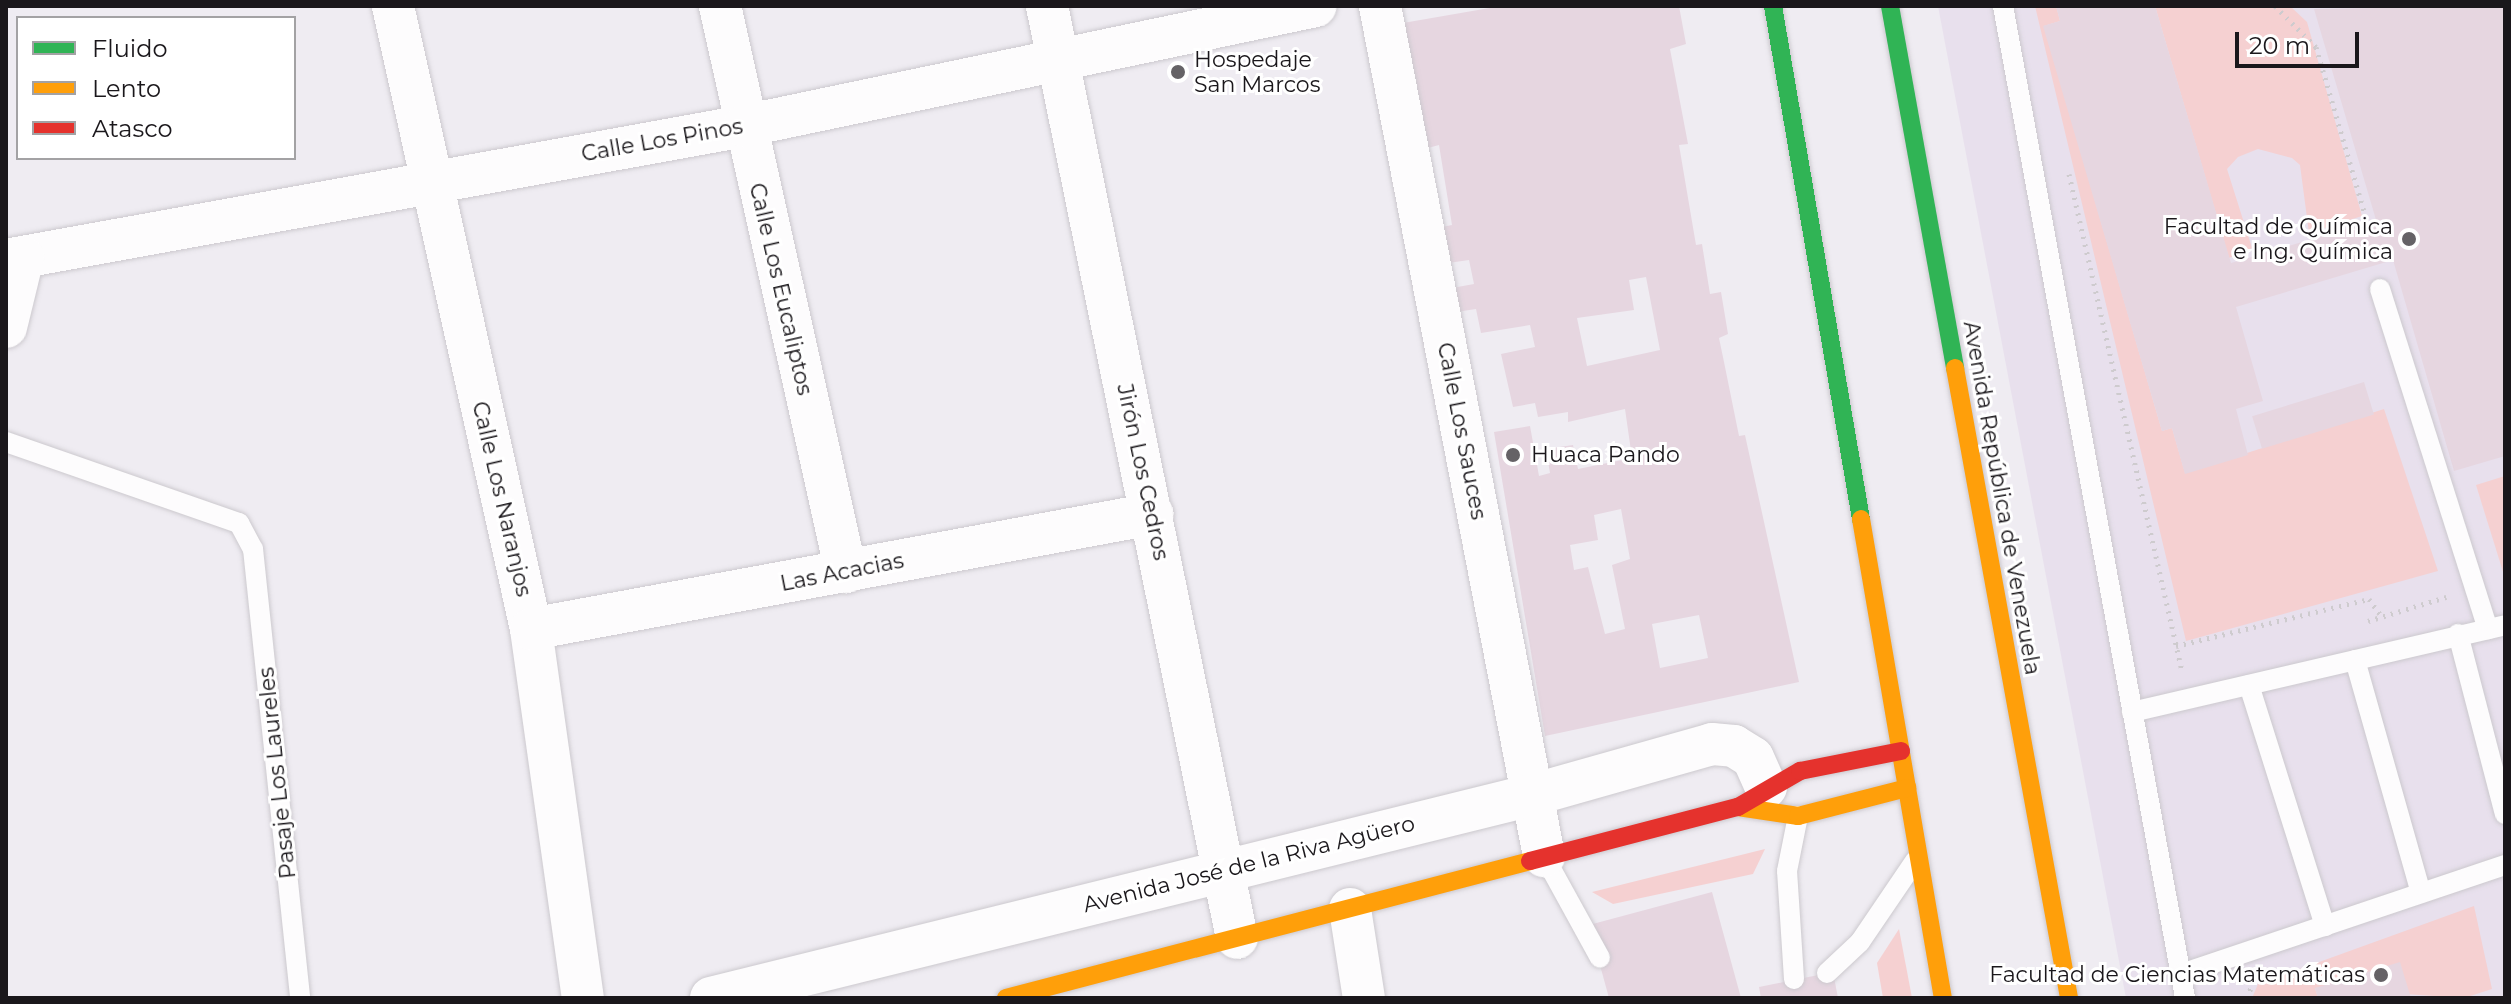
<!DOCTYPE html>
<html>
<head>
<meta charset="utf-8">
<style>
  body { margin:0 }
  #map { position:relative; width:2511px; height:1004px; overflow:hidden; background:#efecf2; font-family:Montserrat,sans-serif }
  div>[style] { position:absolute }
  .built>* { inset:0; background:#e8e0ed }
  .green>* { inset:0; background:#f5d0d1 }
  .building>* { inset:0; background:#e6d6e0; transform-origin:0 0 }
  .path>* { height:5px; margin-top:-2.5px; transform-origin:0; background:repeating-linear-gradient(90deg,#cecbce 0 2px,transparent 0 8px) }
  .roads { filter:drop-shadow(0 0 2px #ccc9ce) drop-shadow(0 0 2px #ccc9ce) }
  .lane>* { height:20px; margin:-10px; padding:0 10px; transform-origin:10px; border-radius:10px; background:#fdfcfd }
  .street>* { height:42px; margin:-21px; padding:0 21px; transform-origin:21px; border-radius:21px; background:#fdfcfd }
  .fast>* { height:18px; margin:-9px; padding:0 9px; transform-origin:9px; border-radius:9px; background:#30b455 }
  .slow>* { height:18px; margin:-9px; padding:0 9px; transform-origin:9px; border-radius:9px; background:#ff9f0a }
  .jam>* { height:18px; margin:-9px; padding:0 9px; transform-origin:9px; border-radius:9px; background:#e5322d }
  .dots>* { width:22px; height:22px; translate:-50% -50%; box-sizing:border-box; border:4px solid #fff; border-radius:50% }
  span { translate:-50% -50%; white-space:nowrap; text-align:center; line-height:1.15; -webkit-text-stroke:6px #fff; paint-order:stroke }
  .poi-label { font-size:22px; color:#1a171b }
  .left { translate:0 -50%; text-align:left }
  .right { translate:-100% -50%; text-align:right }
  .street-label { font-size:22px; color:#1a171b }
  .frame { position:absolute; inset:0; border:8px solid #1a171b; pointer-events:none }
  .legend { position:absolute; left:16px; top:16px; width:280px; height:144px; box-sizing:border-box; background:#fff; border:2px solid #a3a2a4; margin:0; padding:10px 14px; list-style:none; font-size:24px; color:#1a171b }
  .legend li { display:flex; align-items:center; gap:16px; height:40px }
  .legend b { width:40px; border:2px solid #a3a2a4 }
  .scale { position:absolute; left:2235px; top:32px; width:124px; height:36px; box-sizing:border-box; border:4px solid #1a171b; border-top:0; padding-left:10px; font-size:24px; line-height:28px; white-space:nowrap; color:#1a171b; -webkit-text-stroke:6px #fff; paint-order:stroke }
</style>
</head>
<body>
<div id="map">
  <div class="built">
    <i style="clip-path:polygon(1938px 6px,2505px 6px,2505px 998px,2126px 998px)"></i>
  </div>
  <div class="green">
    <i style="clip-path:polygon(2035px 6px,2056px 6px,2060px 21px,2044px 26px,2162px 431px,2172px 428px,2185px 473px,2384px 409px,2438px 571px,2186px 641px)"></i>
    <i style="clip-path:polygon(2155px 6px,2290px 6px,2307px 22px,2362px 216px,2309px 233px,2300px 165px,2292px 158px,2258px 149px,2238px 157px,2227px 169px,2252px 248px,2229px 258px)"></i>
    <i style="clip-path:polygon(2505px 476px,2505px 574px,2504px 575px,2476px 485px)"></i>
    <i style="clip-path:polygon(1765px 849px,1753px 874px,1613px 904px,1592px 892px)"></i>
    <i style="clip-path:polygon(2474px 906px,2492px 989px,2464px 998px,2315px 988px,2318px 998px,2252px 998px,2258px 984px)"></i>
    <i style="clip-path:polygon(1899px 929px,1912px 998px,1883px 998px,1877px 963px)"></i>
  </div>
  <div class="building">
    <i style="clip-path:polygon(evenodd,1501px 6px,1679px 6px,1686px 44px,1670px 49px,1688px 144px,1679px 145px,1696px 245px,1702px 244px,1710px 294px,1721px 292px,1728px 334px,1719px 338px,1724px 362px,1739px 436px,1745px 435px,1799px 682px,1545px 736px,1494px 432px,1530px 426px,1539px 476px,1550px 473px,1546px 449px,1573px 445px,1578px 469px,1632px 458px,1625px 409px,1568px 422px,1568px 412px,1538px 417px,1535px 403px,1513px 407px,1501px 354px,1535px 347px,1530px 325px,1481px 333px,1476px 309px,1456px 312px,1452px 288px,1474px 284px,1469px 260px,1448px 263px,1442px 227px,1452px 225px,1439px 145px,1428px 148px,1403px 23px,1501px 6px,1646px 277px,1660px 350px,1587px 366px,1577px 318px,1634px 310px,1629px 280px,1646px 277px,1501px 6px,1621px 509px,1630px 559px,1612px 565px,1625px 629px,1605px 634px,1588px 567px,1574px 570px,1570px 545px,1598px 540px,1594px 515px,1621px 509px,1501px 6px,1699px 615px,1708px 658px,1660px 668px,1652px 624px,1699px 615px)"></i>
    <i style="clip-path:polygon(2056px 6px,2155px 6px,2231px 263px,2376px 220px,2314px 9px,2504px 6px,2505px 456px,2454px 471px,2393px 260px,2236px 307px,2263px 401px,2236px 409px,2248px 455px,2185px 474px,2172px 428px,2162px 431px,2043px 26px,2060px 21px)"></i>
    <i style="left:2364px;top:382px;width:34px;height:117px;rotate:73deg"></i>
    <i style="clip-path:polygon(1712px 892px,1741px 998px,1609px 998px,1589px 925px)"></i>
    <i style="clip-path:polygon(2400px 962px,2411px 998px,2318px 998px,2315px 988px)"></i>
    <i style="clip-path:polygon(1833px 972px,1838px 998px,1761px 998px,1759px 987px)"></i>
  </div>
  <div class="path">
    <i style="left:2275px;top:6px;width:58px;rotate:45deg"></i>
    <i style="left:2316px;top:47px;width:175px;rotate:73.7deg"></i>
    <i style="left:2069px;top:174px;width:510px;rotate:77.19deg"></i>
    <i style="left:2368px;top:621px;width:82px;rotate:-17.1deg"></i>
    <i style="left:2176px;top:646px;width:199px;rotate:-13.7deg"></i>
    <i style="left:2369px;top:599px;width:22px;rotate:54deg"></i>
    <i style="left:2247px;top:998px;width:17px;rotate:-69deg"></i>
  </div>
  <div class="roads">
    <div class="lane">
      <i style="left:2003px;top:6px;width:1009px;rotate:79.6deg"></i>
      <i style="left:2380px;top:289px;width:357px;rotate:72.4deg"></i>
      <i style="left:6px;top:442px;width:247px;rotate:19.2deg"></i>
      <i style="left:239px;top:523px;width:30px;rotate:62deg"></i>
      <i style="left:253px;top:549px;width:451px;rotate:84deg"></i>
      <i style="left:2458px;top:634px;width:186px;rotate:75.4deg"></i>
      <i style="left:2355px;top:660px;width:242px;rotate:74.2deg"></i>
      <i style="left:2249px;top:685px;width:253px;rotate:72.5deg"></i>
      <i style="left:2132px;top:712px;width:383px;rotate:-13.1deg"></i>
      <i style="left:1544px;top:856px;width:116px;rotate:61.2deg"></i>
      <i style="left:1827px;top:973px;width:45px;rotate:-43.2deg"></i>
      <i style="left:1860px;top:942px;width:98px;rotate:-55.8deg"></i>
      <i style="left:2181px;top:974px;width:342px;rotate:-18.6deg"></i>
      <i style="left:1794px;top:979px;width:108px;rotate:-93.7deg"></i>
      <i style="left:1787px;top:871px;width:56px;rotate:-78.7deg"></i>
    </div>
    <div class="street">
      <i style="left:393px;top:6px;width:638px;rotate:77.51deg"></i>
      <i style="left:531px;top:629px;width:373px;rotate:82deg"></i>
      <i style="left:720px;top:6px;width:580px;rotate:77.45deg"></i>
      <i style="left:1047px;top:6px;width:951px;rotate:78.48deg"></i>
      <i style="left:1380px;top:6px;width:866px;rotate:79.08deg"></i>
      <i style="left:6px;top:260px;width:750px;rotate:-10.29deg"></i>
      <i style="left:744px;top:126px;width:584px;rotate:-11.85deg"></i>
      <i style="left:6px;top:327px;width:72px;rotate:-76.3deg"></i>
      <i style="left:531px;top:629px;width:632px;rotate:-10.49deg"></i>
      <i style="left:1350px;top:909px;width:90px;rotate:81.1deg"></i>
      <i style="left:711px;top:998px;width:846px;rotate:-13.89deg"></i>
      <i style="left:1532px;top:795px;width:187px;rotate:-15.8deg"></i>
      <i style="left:1712px;top:744px;width:22px;rotate:5deg"></i>
      <i style="left:1734px;top:746px;width:22px;rotate:32deg"></i>
      <i style="left:1753px;top:758px;width:32px;rotate:66deg"></i>
    </div>
    <div class="fast">
      <i style="left:1773px;top:6px;width:520px;rotate:80.27deg"></i>
      <i style="left:1890px;top:6px;width:368px;rotate:79.8deg"></i>
    </div>
    <div class="slow">
      <i style="left:1955px;top:368px;width:640px;rotate:79.74deg"></i>
      <i style="left:1861px;top:519px;width:486px;rotate:80.3deg"></i>
      <i style="left:1738px;top:807px;width:61px;rotate:8.5deg"></i>
      <i style="left:1798px;top:816px;width:113px;rotate:-14.4deg"></i>
      <i style="left:1006px;top:998px;width:542px;rotate:-14.65deg"></i>
    </div>
    <div class="jam">
      <i style="left:1530px;top:861px;width:215px;rotate:-14.6deg"></i>
      <i style="left:1738px;top:807px;width:72px;rotate:-30.1deg"></i>
      <i style="left:1800px;top:771px;width:103px;rotate:-11.2deg"></i>
    </div>
  </div>
  <div class="dots">
    <i style="left:1178px;top:72px;background:#656266"></i>
    <i style="left:2409px;top:239px;background:#656266"></i>
    <i style="left:1513px;top:455px;background:#656266"></i>
    <i style="left:2381px;top:975px;background:#656266"></i>
  </div>
  <div class="poi-label">
    <span class="left" style="left:1194px;top:72px">Hospedaje<br>San Marcos</span>
    <span class="right" style="left:2393px;top:239px">Facultad de Química<br>e Ing. Química</span>
    <span class="left" style="left:1531px;top:455px">Huaca Pando</span>
    <span class="right" style="left:2365px;top:975px">Facultad de Ciencias Matemáticas</span>
  </div>
  <div class="street-label">
    <span style="left:662px;top:140px;rotate:-10deg">Calle Los Pinos</span>
    <span style="left:781px;top:289px;rotate:77deg">Calle Los Eucaliptos</span>
    <span style="left:1462px;top:431px;rotate:79deg">Calle Los Sauces</span>
    <span style="left:1143px;top:472px;rotate:78deg">Jirón Los Cedros</span>
    <span style="left:2002px;top:498px;rotate:80deg">Avenida República de Venezuela</span>
    <span style="left:502px;top:499px;rotate:77deg">Calle Los Naranjos</span>
    <span style="left:842px;top:572px;rotate:-11deg">Las Acacias</span>
    <span style="left:277px;top:773px;rotate:-96deg">Pasaje Los Laureles</span>
    <span style="left:1249px;top:864px;rotate:-14deg">Avenida José de la Riva Agüero</span>
  </div>
  <div class="frame"></div>
  <ul class="legend">
  <li><b style="height:10px;background:#30b455"></b>Fluido</li>
  <li><b style="height:10px;background:#ff9f0a"></b>Lento</li>
  <li><b style="height:10px;background:#e5322d"></b>Atasco</li>
  </ul>
  <div class="scale">20 m</div>
</div>
</body>
</html>
